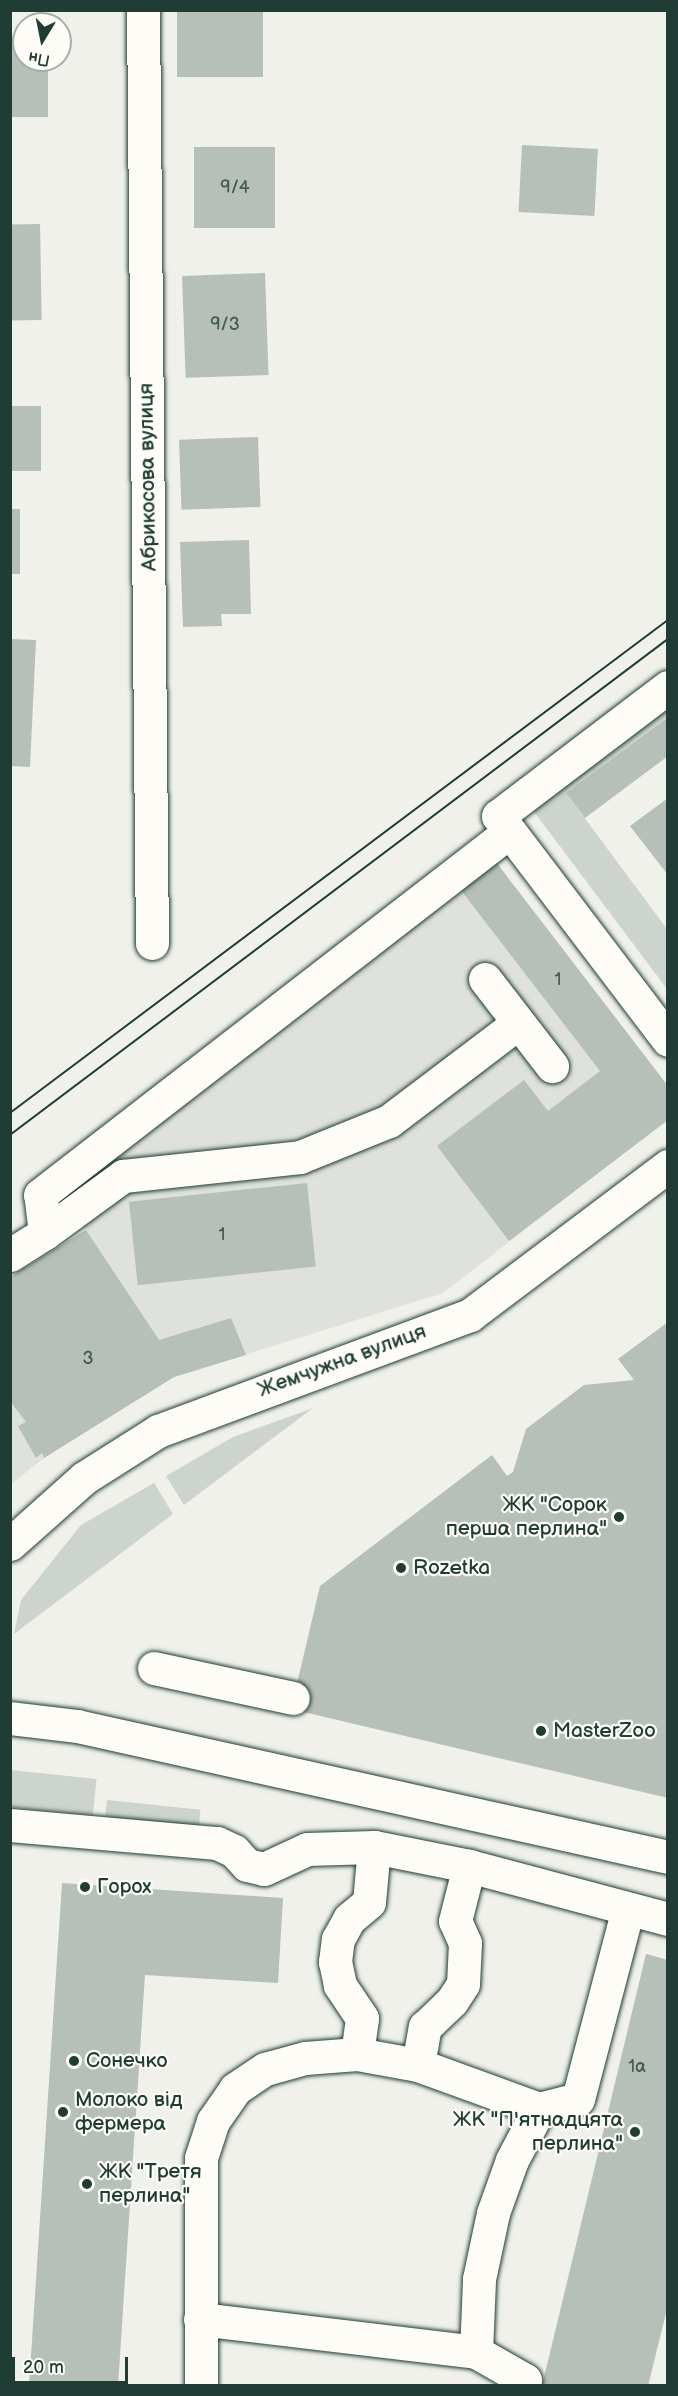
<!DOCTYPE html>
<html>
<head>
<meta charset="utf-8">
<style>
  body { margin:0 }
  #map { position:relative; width:678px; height:2396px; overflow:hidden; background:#f0f1eb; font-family:"Balsamiq Sans",sans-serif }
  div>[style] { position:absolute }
  .built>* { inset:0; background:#dfe2dc }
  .green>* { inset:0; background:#cdd3cd; transform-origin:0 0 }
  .building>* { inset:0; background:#b6bfb8; transform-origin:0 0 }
  .roads { filter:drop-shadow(0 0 2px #1f3d34) drop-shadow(0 0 2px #1f3d34) }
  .minor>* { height:33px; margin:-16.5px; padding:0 16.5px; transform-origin:16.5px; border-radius:16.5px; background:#fdfcf7 }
  .tram>* { height:1.5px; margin:-0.75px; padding:0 0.75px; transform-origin:0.75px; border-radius:0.75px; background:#1f3d34 }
  .dots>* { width:16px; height:16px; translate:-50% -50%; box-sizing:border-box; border:3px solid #fdfcf7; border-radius:50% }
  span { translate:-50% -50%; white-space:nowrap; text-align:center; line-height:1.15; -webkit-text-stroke:4.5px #fdfcf7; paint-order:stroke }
  .number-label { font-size:18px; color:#455e55 }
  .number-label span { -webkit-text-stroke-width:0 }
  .street-label { font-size:21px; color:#1f3d34 }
  .poi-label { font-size:21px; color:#1f3d34 }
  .right { translate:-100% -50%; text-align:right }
  .left { translate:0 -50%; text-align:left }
  .frame { position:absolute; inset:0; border:12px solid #1f3d34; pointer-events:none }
  .north { position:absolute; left:12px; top:12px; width:60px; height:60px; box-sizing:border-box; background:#fdfcf7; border:2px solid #a4b0a9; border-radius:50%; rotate:190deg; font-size:16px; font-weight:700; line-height:24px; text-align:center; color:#1f3d34 }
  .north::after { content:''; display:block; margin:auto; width:21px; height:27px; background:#1f3d34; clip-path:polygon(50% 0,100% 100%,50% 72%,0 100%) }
  .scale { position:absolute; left:12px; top:2357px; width:116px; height:27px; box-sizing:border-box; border:3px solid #1f3d34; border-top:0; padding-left:8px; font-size:18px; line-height:21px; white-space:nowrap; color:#1f3d34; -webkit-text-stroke:4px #fdfcf7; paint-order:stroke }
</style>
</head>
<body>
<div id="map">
  <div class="built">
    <i style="clip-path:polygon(496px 862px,667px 1120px,443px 1293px,174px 1377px,44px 1458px,11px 1484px,11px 1277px,86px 1230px,68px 1194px)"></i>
  </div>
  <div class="green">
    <i style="clip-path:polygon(667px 695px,667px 717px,566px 793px,667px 929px,667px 989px,526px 801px)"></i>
    <i style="clip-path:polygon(313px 1408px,184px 1505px,166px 1476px,233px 1437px)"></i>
    <i style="clip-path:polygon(154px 1483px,173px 1514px,14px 1634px,21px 1600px,81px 1525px)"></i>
    <i style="left:11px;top:1770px;width:86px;height:37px;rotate:6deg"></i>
    <i style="left:107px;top:1800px;width:94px;height:17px;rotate:6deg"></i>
  </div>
  <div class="building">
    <i style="left:177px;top:10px;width:86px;height:67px"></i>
    <i style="clip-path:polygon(10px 36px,24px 36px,24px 60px,48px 60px,48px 117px,10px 117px)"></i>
    <i style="left:522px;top:145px;width:76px;height:67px;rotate:3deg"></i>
    <i style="left:194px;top:147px;width:81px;height:81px"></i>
    <i style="left:40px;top:224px;width:96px;height:30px;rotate:89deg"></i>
    <i style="left:265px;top:273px;width:102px;height:83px;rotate:88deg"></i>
    <i style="left:41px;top:406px;width:65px;height:31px;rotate:90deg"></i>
    <i style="left:258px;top:437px;width:70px;height:79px;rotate:88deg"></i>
    <i style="left:10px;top:509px;width:10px;height:65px"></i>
    <i style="clip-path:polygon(249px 540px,251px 614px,221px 614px,222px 626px,183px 627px,180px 542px)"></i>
    <i style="clip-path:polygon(10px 639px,36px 640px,30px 767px,10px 766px)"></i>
    <i style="clip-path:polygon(668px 717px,668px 756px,585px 818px,566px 793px)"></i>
    <i style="clip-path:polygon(668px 798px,668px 875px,630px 826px)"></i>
    <i style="clip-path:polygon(496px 862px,668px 1086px,668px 1120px,509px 1241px,437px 1146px,524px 1080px,548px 1111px,600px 1071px,460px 889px)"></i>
    <i style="left:307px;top:1183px;width:84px;height:179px;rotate:84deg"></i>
    <i style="clip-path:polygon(86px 1230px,159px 1340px,231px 1318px,246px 1355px,174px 1377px,44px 1458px,42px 1453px,36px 1458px,18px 1426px,26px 1422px,10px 1401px,10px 1277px)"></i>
    <i style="clip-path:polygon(668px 1322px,668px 1798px,291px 1709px,320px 1586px,492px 1455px,507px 1476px,513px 1472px,526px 1429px,584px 1385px,634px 1380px,618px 1359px)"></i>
    <i style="clip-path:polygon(62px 1883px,283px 1898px,278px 1983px,145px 1975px,118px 2386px,29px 2386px)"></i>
    <i style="clip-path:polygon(646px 1954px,668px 1960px,668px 2305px,648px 2386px,542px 2386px)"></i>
  </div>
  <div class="roads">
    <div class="minor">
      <i style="left:143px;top:10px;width:933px;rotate:89.45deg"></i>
      <i style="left:668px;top:687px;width:213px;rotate:142.8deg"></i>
      <i style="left:498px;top:816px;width:281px;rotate:52.8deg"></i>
      <i style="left:485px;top:979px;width:110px;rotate:52.4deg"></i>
      <i style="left:45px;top:1233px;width:97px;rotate:-36.2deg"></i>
      <i style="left:123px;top:1176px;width:178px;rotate:-6.1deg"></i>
      <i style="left:300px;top:1157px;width:96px;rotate:-22deg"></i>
      <i style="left:389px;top:1121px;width:162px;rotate:-37.2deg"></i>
      <i style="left:10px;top:1255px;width:41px;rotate:-32.2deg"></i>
      <i style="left:45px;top:1233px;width:38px;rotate:-97deg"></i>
      <i style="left:40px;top:1195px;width:593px;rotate:-37.74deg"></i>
      <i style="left:10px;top:1544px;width:99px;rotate:-41.7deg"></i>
      <i style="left:84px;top:1478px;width:88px;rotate:-32.4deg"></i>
      <i style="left:158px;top:1431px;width:333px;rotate:-20.4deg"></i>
      <i style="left:470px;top:1315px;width:248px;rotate:-37deg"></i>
      <i style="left:154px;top:1668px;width:142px;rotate:12.2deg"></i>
      <i style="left:10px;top:1718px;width:67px;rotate:6.8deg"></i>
      <i style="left:77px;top:1726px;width:605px;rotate:12.5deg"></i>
      <i style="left:10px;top:1825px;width:208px;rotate:5deg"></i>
      <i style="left:217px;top:1843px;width:19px;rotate:25deg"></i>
      <i style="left:234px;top:1851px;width:19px;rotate:47deg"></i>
      <i style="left:247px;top:1865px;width:17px;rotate:13deg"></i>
      <i style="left:264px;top:1869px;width:47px;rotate:-24.9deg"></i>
      <i style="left:307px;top:1849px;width:67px;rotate:-1.7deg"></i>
      <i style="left:374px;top:1847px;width:97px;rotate:11.3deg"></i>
      <i style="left:469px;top:1866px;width:206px;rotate:14.9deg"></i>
      <i style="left:357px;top:2054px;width:62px;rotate:10.2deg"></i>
      <i style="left:539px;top:2109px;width:40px;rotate:-14.4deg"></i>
      <i style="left:578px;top:2099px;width:196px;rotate:-75.3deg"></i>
      <i style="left:200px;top:2319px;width:278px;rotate:6.8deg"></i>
      <i style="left:476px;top:2352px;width:73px;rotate:-87.6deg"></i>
      <i style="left:479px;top:2279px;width:67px;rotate:-78deg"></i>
      <i style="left:493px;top:2213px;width:56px;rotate:-70.3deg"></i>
      <i style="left:512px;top:2160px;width:58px;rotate:-62.1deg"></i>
      <i style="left:539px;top:2109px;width:129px;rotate:-160deg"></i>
      <i style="left:418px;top:2065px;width:39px;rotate:-80deg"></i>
      <i style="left:425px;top:2027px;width:37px;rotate:-44deg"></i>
      <i style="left:452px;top:2001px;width:20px;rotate:-57deg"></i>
      <i style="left:463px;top:1984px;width:41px;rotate:-87.2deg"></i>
      <i style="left:465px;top:1943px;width:24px;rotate:-114deg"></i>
      <i style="left:455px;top:1921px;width:57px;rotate:-75.7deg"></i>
      <i style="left:476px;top:2352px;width:56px;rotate:29.7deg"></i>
      <i style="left:525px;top:2380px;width:6px;rotate:99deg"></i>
      <i style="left:201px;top:2386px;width:228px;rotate:-90deg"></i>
      <i style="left:201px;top:2158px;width:39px;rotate:-72deg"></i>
      <i style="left:213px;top:2121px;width:39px;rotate:-55deg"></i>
      <i style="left:235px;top:2089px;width:36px;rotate:-34deg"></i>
      <i style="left:265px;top:2069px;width:41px;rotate:-15.4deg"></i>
      <i style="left:305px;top:2058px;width:52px;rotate:-4.4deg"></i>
      <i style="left:357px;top:2054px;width:36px;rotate:-82deg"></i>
      <i style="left:362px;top:2018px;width:40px;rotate:-124deg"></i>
      <i style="left:340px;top:1985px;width:24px;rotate:-102deg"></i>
      <i style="left:335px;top:1962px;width:23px;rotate:-83deg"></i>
      <i style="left:338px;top:1939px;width:23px;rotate:-61deg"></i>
      <i style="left:349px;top:1919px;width:26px;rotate:-40deg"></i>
      <i style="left:369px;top:1902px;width:55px;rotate:-84.8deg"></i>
    </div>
  </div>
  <div class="tram">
    <i style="left:10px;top:1113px;width:822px;rotate:-36.84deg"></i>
    <i style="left:10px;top:1135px;width:824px;rotate:-37.01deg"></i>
  </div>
  <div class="dots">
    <i style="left:619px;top:1517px;background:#1f3d34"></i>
    <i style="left:401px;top:1568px;background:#1f3d34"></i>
    <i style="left:541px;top:1731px;background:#1f3d34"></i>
    <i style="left:85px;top:1887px;background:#1f3d34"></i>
    <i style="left:74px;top:2061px;background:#1f3d34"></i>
    <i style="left:63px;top:2112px;background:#1f3d34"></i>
    <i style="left:635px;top:2132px;background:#1f3d34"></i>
    <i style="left:87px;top:2184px;background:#1f3d34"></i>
  </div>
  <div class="number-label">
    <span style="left:235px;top:188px">9/4</span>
    <span style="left:225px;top:325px">9/3</span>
    <span style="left:558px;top:980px">1</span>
    <span style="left:222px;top:1235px">1</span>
    <span style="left:88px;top:1359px">3</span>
    <span style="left:637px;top:2067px">1а</span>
  </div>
  <div class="street-label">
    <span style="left:148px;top:477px;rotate:-91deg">Абрикосова вулиця</span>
    <span style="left:342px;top:1361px;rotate:-20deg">Жемчужна вулиця</span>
  </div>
  <div class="poi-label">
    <span class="right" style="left:607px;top:1517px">ЖК "Сорок<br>перша перлина"</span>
    <span class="left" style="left:413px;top:1568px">Rozetka</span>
    <span class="left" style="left:553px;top:1731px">MasterZoo</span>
    <span class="left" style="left:97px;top:1887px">Горох</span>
    <span class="left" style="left:86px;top:2061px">Сонечко</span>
    <span class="left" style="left:75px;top:2112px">Молоко від<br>фермера</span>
    <span class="right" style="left:623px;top:2132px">ЖК "П'ятнадцята<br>перлина"</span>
    <span class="left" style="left:99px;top:2184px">ЖК "Третя<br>перлина"</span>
  </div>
  <div class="frame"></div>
  <div class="north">Пн</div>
  <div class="scale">20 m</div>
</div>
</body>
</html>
